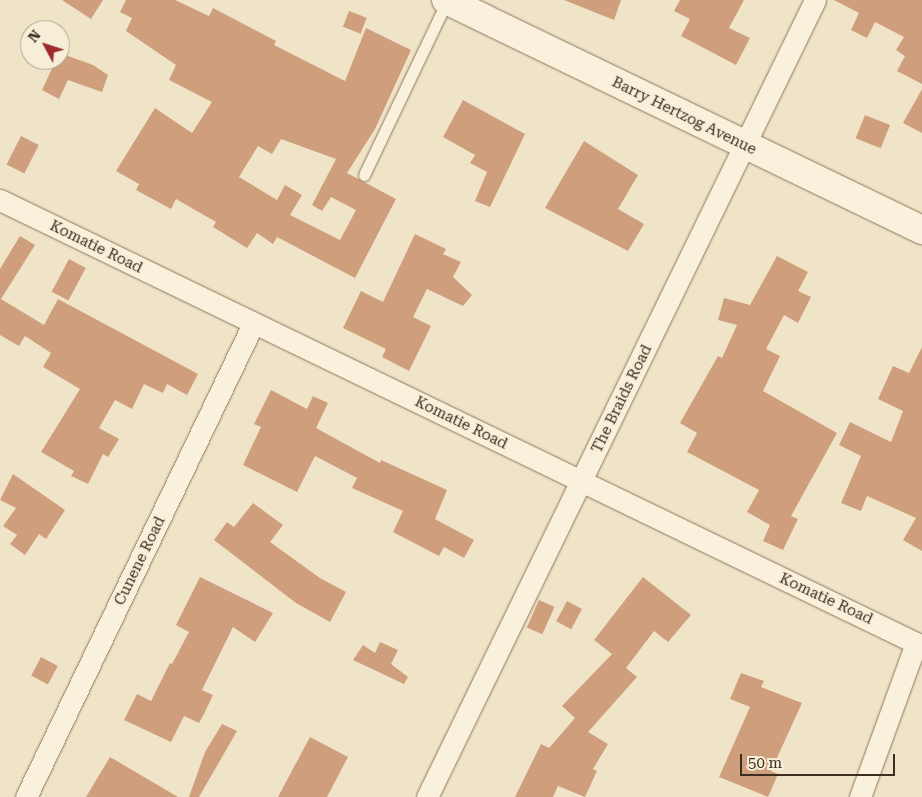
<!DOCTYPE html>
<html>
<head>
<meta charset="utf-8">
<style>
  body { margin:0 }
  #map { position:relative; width:922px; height:797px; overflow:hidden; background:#f0e4c8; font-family:"Roboto Serif",serif }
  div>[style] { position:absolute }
  .building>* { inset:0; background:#cf9f7d; transform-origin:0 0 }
  .roads { filter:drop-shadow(0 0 1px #8d765c) drop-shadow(0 0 1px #8d765c) }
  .service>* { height:11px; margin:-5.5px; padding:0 5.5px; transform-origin:5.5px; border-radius:5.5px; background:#faf1dc }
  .minor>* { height:21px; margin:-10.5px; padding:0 10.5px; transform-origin:10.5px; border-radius:10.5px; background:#faf1dc }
  .secondary>* { height:28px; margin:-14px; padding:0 14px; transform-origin:14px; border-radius:14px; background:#faf1dc }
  span { translate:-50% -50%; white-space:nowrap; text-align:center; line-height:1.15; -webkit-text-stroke:4px #f7eed8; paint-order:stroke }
  .street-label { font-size:15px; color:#3d2e20 }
  .north { position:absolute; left:20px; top:20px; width:50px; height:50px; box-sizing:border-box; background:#f7eed8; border:1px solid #ada18e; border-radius:50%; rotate:310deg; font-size:14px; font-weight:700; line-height:20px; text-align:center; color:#3d2e20 }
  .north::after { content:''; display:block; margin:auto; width:18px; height:22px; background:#9e2a2b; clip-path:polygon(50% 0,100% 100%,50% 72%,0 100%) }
  .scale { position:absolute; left:740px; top:754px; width:155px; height:22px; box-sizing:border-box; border:2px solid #3d2e20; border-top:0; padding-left:6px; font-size:15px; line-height:18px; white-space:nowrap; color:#3d2e20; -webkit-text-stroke:4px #f7eed8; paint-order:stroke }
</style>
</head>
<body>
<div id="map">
  <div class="building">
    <i style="clip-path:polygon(62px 0,103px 0,91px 19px)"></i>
    <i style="clip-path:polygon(evenodd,126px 0,175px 0,209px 16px,213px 8px,276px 41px,274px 45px,345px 81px,366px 28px,411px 50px,375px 129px,347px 173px,396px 199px,355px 278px,277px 237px,273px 244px,257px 233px,247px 248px,213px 227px,216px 222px,176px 199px,171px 209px,136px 190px,139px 184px,116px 171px,155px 108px,192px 133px,212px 102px,169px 80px,176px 65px,126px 31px,132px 18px,120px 12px,126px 0,281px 139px,336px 159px,312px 205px,322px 211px,331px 197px,356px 210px,340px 240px,290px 215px,302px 195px,285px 185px,277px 200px,239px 177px,258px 146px,272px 154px,281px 139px)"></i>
    <i style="clip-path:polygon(564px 0,621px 0,614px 20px)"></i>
    <i style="clip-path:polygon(680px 0,744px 0,729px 28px,750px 38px,736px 65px,681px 36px,690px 19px,674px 11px)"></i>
    <i style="clip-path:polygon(834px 0,922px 0,922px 84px,897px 71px,905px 56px,896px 50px,904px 37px,875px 22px,867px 38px,851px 30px,859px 13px)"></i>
    <i style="left:349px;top:11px;width:19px;height:17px;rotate:21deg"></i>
    <i style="clip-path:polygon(60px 53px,93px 65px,108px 75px,102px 92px,68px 80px,59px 99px,42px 90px,56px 60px,60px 60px)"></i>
    <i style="clip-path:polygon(922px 89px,922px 133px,903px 123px)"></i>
    <i style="clip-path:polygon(463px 100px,525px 134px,490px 207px,475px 201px,487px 172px,470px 163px,475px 155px,443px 137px)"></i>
    <i style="left:865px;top:115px;width:27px;height:25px;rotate:22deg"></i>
    <i style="left:21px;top:136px;width:20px;height:32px;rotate:27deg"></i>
    <i style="clip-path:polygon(584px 141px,638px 175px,618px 209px,644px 224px,628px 251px,545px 208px)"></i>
    <i style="clip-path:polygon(415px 234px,446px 249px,443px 254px,461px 262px,453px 277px,472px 295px,463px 306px,427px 289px,413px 317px,431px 326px,409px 371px,382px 357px,386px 349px,343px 328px,361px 291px,383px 302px)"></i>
    <i style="clip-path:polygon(20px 236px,35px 245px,1px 299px,44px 325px,58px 299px,198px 374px,187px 395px,167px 384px,163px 393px,144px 384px,132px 409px,115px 400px,99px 428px,119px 439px,108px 457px,103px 454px,88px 484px,71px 476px,74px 471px,41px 452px,80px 389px,43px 367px,51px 353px,25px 336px,19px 346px,0 335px,0 269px)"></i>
    <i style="clip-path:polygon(777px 256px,808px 272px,798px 291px,811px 297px,798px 323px,784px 315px,766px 349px,780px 356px,763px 391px,837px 433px,791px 516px,798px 519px,783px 550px,763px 541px,770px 525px,747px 512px,759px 490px,687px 452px,697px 433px,680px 423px,718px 356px,722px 358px,737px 325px,718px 320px,724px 298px,750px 305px)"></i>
    <i style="left:69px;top:259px;width:19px;height:37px;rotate:28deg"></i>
    <i style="clip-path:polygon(922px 347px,922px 551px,903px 540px,916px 518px,867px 496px,861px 511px,841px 503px,861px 456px,839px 445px,850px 422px,891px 442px,903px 411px,878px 399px,893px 366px,909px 373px)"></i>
    <i style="clip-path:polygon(271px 390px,307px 409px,313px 396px,328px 403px,316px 428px,380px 463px,381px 460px,447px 490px,435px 519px,474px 540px,464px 558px,444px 547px,439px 556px,393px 532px,403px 511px,352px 488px,357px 478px,315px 456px,297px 492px,243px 465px,261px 427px,254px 424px)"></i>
    <i style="clip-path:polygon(13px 474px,65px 510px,46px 539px,39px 534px,25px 555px,10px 544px,17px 535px,3px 526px,16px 508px,0 500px)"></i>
    <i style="clip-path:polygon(253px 503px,283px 525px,270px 542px,320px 578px,346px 592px,330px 622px,296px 603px,214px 540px,227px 522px,234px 527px)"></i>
    <i style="clip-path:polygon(200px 577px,273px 613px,255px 642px,233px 627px,202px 690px,213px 695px,204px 714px,199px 723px,184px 716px,171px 742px,124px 720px,137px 694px,151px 701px,170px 663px,172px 664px,189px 632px,176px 625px)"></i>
    <i style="clip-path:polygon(643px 577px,691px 615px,668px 642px,654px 631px,626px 668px,637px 677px,588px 732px,608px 744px,593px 769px,597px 771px,585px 797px,558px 786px,553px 797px,515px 797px,541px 744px,549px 748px,575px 718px,562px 706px,612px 654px,594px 640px)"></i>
    <i style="left:539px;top:600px;width:17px;height:30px;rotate:24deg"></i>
    <i style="left:567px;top:601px;width:17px;height:23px;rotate:28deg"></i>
    <i style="clip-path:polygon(380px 642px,398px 650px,391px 664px,408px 677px,404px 684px,353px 660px,363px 645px,375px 653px)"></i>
    <i style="left:41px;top:657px;width:19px;height:21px;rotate:28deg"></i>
    <i style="clip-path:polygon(741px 673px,764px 681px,761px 687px,802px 703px,771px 771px,778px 774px,768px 797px,719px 777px,750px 707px,730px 699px)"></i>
    <i style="clip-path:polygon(222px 724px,237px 731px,199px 797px,189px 797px,205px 752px)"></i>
    <i style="clip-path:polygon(310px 737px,348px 757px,327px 797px,278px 797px)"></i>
    <i style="clip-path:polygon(110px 757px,178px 797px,86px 797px)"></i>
  </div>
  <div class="roads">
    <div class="service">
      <i style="left:364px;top:175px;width:193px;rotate:-64.5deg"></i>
    </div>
    <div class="minor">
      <i style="left:0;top:200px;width:1024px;rotate:25.81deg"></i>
      <i style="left:26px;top:797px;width:525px;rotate:-64.36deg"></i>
      <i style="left:427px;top:797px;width:886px;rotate:-64.04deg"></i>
      <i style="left:860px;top:797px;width:164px;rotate:-70deg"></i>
    </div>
    <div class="secondary">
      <i style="left:446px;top:0;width:529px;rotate:25.79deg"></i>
    </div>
  </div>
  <div class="street-label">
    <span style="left:684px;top:116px;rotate:26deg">Barry Hertzog Avenue</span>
    <span style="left:96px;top:247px;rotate:26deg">Komatie Road</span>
    <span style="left:622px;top:399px;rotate:-64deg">The Braids Road</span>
    <span style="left:461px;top:423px;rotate:26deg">Komatie Road</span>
    <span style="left:140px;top:561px;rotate:-64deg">Cunene Road</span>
    <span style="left:826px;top:599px;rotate:25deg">Komatie Road</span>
  </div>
  <div class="north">N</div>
  <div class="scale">50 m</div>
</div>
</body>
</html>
